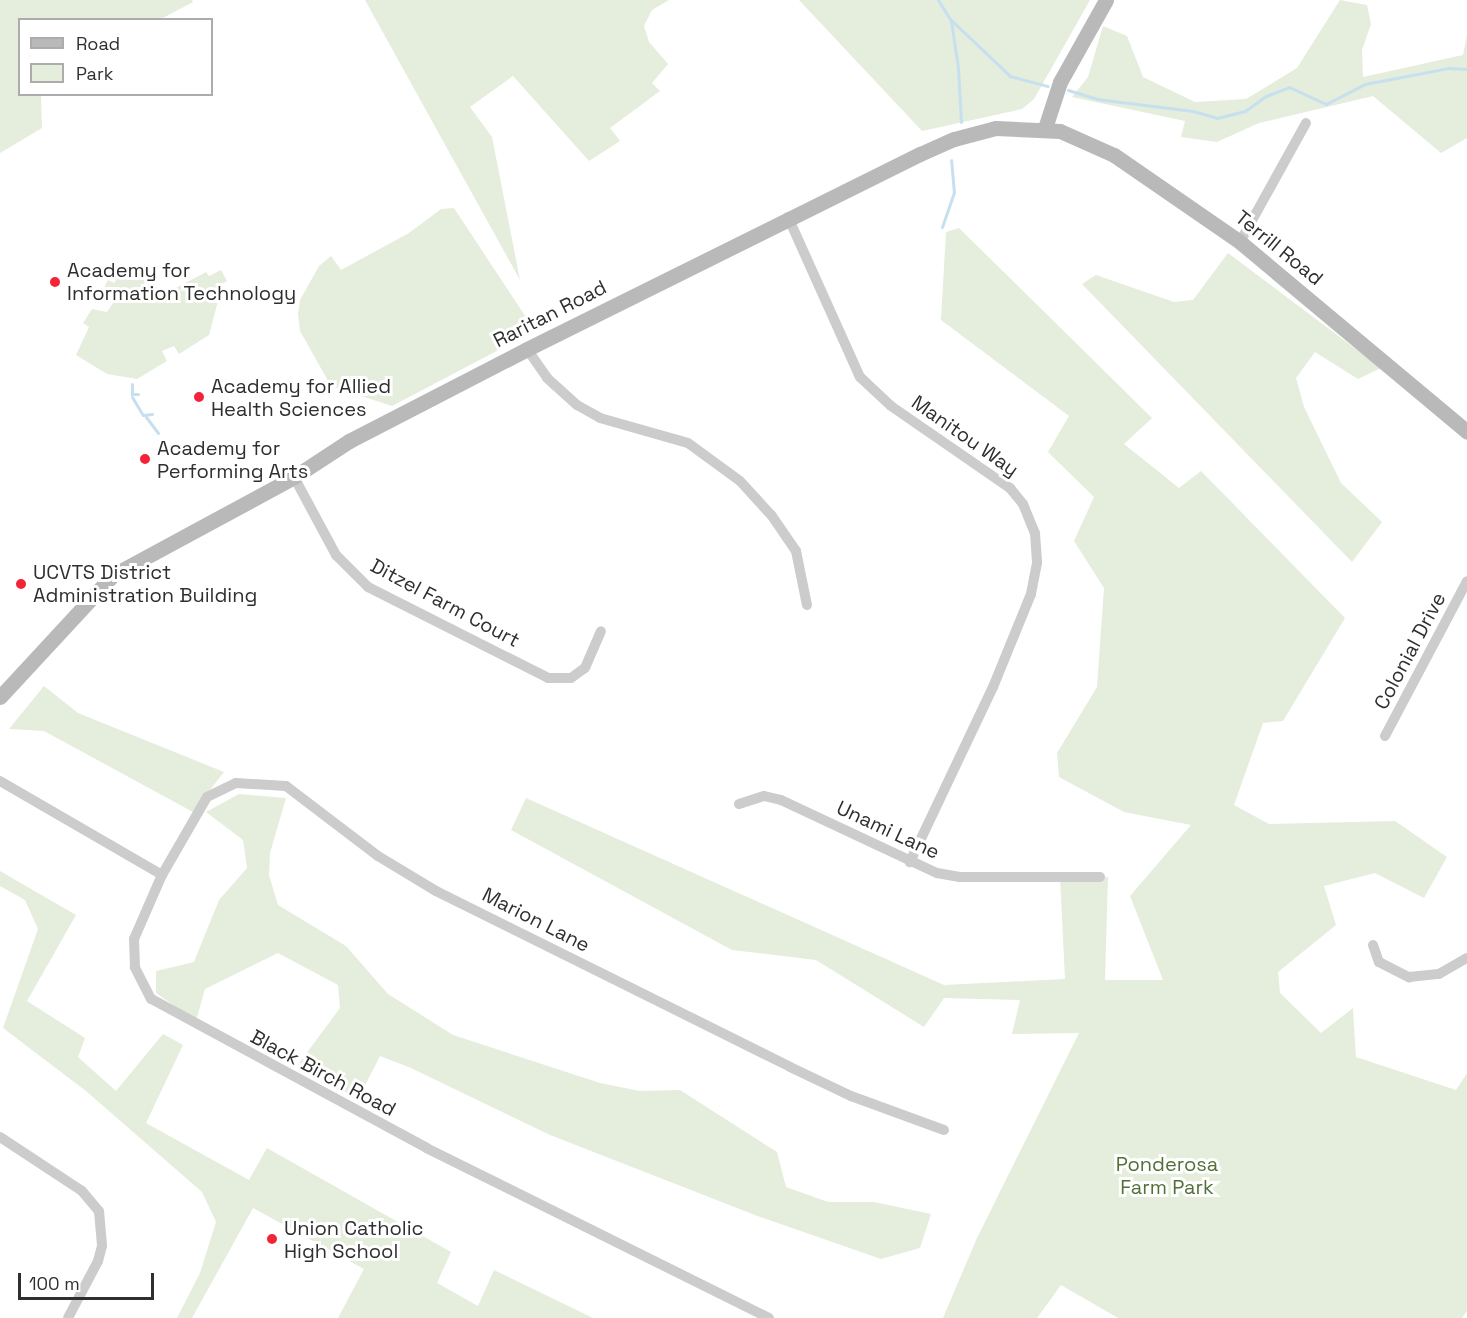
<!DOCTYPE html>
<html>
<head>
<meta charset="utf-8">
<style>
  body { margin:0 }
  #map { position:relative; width:1467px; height:1318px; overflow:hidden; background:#fff; font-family:"Space Grotesk",sans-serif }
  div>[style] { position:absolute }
  .green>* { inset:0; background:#e5eddc }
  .stream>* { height:3px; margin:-1.5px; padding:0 1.5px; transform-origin:1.5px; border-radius:1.5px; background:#c6e0ef }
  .street>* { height:10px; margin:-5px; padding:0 5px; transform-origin:5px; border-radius:5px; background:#ccc }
  .secondary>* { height:15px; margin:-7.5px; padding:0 7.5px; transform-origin:7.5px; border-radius:7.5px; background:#b9b9b9 }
  .dots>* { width:16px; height:16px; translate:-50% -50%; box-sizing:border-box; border:3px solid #fff; border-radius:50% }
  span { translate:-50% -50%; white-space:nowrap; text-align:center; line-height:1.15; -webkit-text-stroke:6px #fff; paint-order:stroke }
  .street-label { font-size:20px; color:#2f2f2f }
  .poi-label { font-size:20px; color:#2f2f2f }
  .left { translate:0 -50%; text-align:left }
  .park-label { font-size:20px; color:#536f38 }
  .legend { position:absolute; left:18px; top:18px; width:195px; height:78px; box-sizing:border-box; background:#fff; border:2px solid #acacac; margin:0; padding:8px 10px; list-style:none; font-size:18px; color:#2f2f2f }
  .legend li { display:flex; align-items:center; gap:12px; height:30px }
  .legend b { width:30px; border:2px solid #acacac }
  .scale { position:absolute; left:18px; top:1273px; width:136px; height:27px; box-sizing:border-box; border:3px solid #2f2f2f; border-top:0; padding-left:8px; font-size:18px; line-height:21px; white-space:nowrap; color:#2f2f2f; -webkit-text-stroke:4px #fff; paint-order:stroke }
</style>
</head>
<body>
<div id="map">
  <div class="green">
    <i style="clip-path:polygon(0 0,192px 0,193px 2px,161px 19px,20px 20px,20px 94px,41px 95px,42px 128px,0 153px)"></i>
    <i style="clip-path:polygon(365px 0,669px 0,652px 10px,644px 26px,649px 42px,668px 64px,652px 83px,660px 91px,610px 128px,620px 141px,589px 161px,513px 76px,470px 107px,492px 137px,520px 280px)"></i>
    <i style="clip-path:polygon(799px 0,1090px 0,1034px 99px,1022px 109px,922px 131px)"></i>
    <i style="clip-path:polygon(1340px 0,1367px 5px,1371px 24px,1362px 50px,1363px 77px,1463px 55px,1467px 35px,1467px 138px,1441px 153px,1373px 96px,1259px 123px,1217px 142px,1181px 137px,1185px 121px,1072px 97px,1088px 77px,1103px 26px,1127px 36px,1143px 77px,1195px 102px,1246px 99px,1297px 68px)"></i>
    <i style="clip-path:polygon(454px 208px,535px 331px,392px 406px,331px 386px,300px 331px,298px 314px,300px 300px,319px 266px,331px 256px,341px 270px,409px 233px,441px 209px)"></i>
    <i style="clip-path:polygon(959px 228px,1152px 418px,1124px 444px,1179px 488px,1201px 471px,1345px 618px,1283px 721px,1263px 723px,1234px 805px,1269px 824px,1395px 821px,1447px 857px,1424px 898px,1375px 873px,1324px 886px,1336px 925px,1278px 972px,1280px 993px,1321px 1033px,1353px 1008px,1356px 1057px,1456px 1090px,1467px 1073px,1467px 1311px,1462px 1318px,1118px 1318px,1061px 1285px,1037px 1318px,943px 1318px,977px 1238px,1079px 1033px,1012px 1034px,1020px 1000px,944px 998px,924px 1027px,816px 960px,732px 950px,511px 830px,526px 798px,944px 985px,1065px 979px,1060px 877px,1108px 877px,1105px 980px,1163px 980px,1130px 896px,1191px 825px,1124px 812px,1059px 777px,1057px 753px,1097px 687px,1104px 588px,1074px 541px,1094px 497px,1048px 452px,1069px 416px,941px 320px,946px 232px)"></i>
    <i style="clip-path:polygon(1228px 253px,1381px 368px,1358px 379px,1315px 352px,1296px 378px,1304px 407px,1341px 483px,1382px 522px,1352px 562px,1082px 284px,1096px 275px,1174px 302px,1193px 300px)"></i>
    <i style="clip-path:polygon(125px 267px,149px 274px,161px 296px,206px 272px,209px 276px,221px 270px,227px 281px,212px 290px,218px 301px,209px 335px,179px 354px,174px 346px,162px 351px,167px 361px,137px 379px,107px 374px,76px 355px,89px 327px,83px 323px,92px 309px,107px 312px,113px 303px,100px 295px,108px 280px,114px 283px)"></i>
    <i style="clip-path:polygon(44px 686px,78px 713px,224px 772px,193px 812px,44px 731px,9px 729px)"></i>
    <i style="clip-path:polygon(239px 794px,286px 798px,270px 853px,269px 875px,278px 905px,346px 946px,388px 994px,453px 1035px,600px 1083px,640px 1091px,680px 1090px,777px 1152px,786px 1187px,828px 1202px,874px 1202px,931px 1214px,920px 1248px,881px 1259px,755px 1215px,550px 1135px,411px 1068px,380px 1056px,358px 1099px,297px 1066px,340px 1008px,338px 985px,278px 953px,205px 989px,196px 1021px,156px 993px,156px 971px,194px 962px,219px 900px,247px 868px,243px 840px,206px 812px)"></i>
    <i style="clip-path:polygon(0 871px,76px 915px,27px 1001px,85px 1038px,78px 1057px,116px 1091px,163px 1034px,183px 1045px,146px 1123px,249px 1180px,267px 1148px,451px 1252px,437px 1283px,478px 1306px,494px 1270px,593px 1318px,338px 1318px,364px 1269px,253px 1208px,192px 1318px,177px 1318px,200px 1273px,216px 1222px,202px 1192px,86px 1091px,3px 1028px,38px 929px,25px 900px,0 886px)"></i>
  </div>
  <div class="stream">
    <i style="left:938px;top:0;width:22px;rotate:58deg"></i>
    <i style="left:950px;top:19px;width:83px;rotate:43.5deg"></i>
    <i style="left:1010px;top:76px;width:39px;rotate:15deg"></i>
    <i style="left:951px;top:21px;width:48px;rotate:81.5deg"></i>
    <i style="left:958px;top:68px;width:54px;rotate:86.8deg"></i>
    <i style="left:1068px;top:90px;width:30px;rotate:17deg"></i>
    <i style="left:1097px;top:99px;width:97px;rotate:7.1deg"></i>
    <i style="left:1193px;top:111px;width:25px;rotate:16deg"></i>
    <i style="left:1217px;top:118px;width:29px;rotate:-14deg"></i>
    <i style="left:1245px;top:111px;width:26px;rotate:-36deg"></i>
    <i style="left:1266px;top:96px;width:25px;rotate:-21deg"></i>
    <i style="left:1289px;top:87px;width:41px;rotate:24.7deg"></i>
    <i style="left:1326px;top:104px;width:44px;rotate:-27.1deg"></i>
    <i style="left:1365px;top:84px;width:86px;rotate:-10.8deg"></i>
    <i style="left:1449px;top:68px;width:18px;rotate:3deg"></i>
    <i style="left:942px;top:227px;width:36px;rotate:-71deg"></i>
    <i style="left:954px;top:193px;width:33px;rotate:-95deg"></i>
    <i style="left:132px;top:384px;width:10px;rotate:90deg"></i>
    <i style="left:132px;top:394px;width:6px"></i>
    <i style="left:132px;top:397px;width:21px;rotate:59deg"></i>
    <i style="left:143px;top:415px;width:9px;rotate:-6deg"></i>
    <i style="left:146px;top:417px;width:20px;rotate:53deg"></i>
  </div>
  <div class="street">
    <i style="left:788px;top:217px;width:175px;rotate:65.8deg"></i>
    <i style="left:860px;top:377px;width:42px;rotate:43.1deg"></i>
    <i style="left:891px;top:406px;width:145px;rotate:34.6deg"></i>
    <i style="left:1010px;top:488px;width:21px;rotate:51deg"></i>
    <i style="left:1023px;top:504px;width:31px;rotate:68deg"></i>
    <i style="left:1035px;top:533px;width:30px;rotate:86deg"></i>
    <i style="left:1037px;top:563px;width:32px;rotate:101deg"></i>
    <i style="left:1031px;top:594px;width:100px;rotate:112.2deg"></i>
    <i style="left:993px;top:687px;width:194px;rotate:115.4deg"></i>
    <i style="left:1240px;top:242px;width:136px;rotate:-61deg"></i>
    <i style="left:527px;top:349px;width:35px;rotate:55deg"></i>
    <i style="left:547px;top:378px;width:40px;rotate:42deg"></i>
    <i style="left:577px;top:405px;width:26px;rotate:29deg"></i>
    <i style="left:600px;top:418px;width:91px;rotate:15.9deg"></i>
    <i style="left:688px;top:443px;width:64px;rotate:36.2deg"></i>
    <i style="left:740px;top:481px;width:47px;rotate:47.6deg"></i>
    <i style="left:772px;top:516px;width:42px;rotate:55.6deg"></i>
    <i style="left:796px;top:551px;width:55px;rotate:78.5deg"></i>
    <i style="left:294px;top:477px;width:89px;rotate:61.7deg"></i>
    <i style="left:336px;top:555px;width:45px;rotate:45deg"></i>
    <i style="left:368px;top:587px;width:202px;rotate:26.8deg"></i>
    <i style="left:548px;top:678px;width:23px"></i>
    <i style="left:571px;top:678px;width:17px;rotate:-36deg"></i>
    <i style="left:585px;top:668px;width:40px;rotate:-66.6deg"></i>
    <i style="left:1385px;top:736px;width:175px;rotate:-62.1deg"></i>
    <i style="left:0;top:781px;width:187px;rotate:30.1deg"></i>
    <i style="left:739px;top:804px;width:26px;rotate:-18deg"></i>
    <i style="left:764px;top:796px;width:17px;rotate:13deg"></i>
    <i style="left:781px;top:800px;width:172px;rotate:25.1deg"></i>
    <i style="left:937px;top:873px;width:23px;rotate:10deg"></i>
    <i style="left:960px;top:877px;width:140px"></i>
    <i style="left:1373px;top:945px;width:18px;rotate:71deg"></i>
    <i style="left:1379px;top:962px;width:34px;rotate:27deg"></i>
    <i style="left:1409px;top:977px;width:30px;rotate:-6deg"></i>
    <i style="left:1439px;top:974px;width:32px;rotate:-30deg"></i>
    <i style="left:0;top:1137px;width:98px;rotate:33.4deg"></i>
    <i style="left:82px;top:1191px;width:26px;rotate:50deg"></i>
    <i style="left:99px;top:1211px;width:35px;rotate:85deg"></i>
    <i style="left:102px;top:1246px;width:16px;rotate:105deg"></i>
    <i style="left:98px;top:1261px;width:64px;rotate:117.8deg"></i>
    <i style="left:769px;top:1318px;width:382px;rotate:-153.6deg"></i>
    <i style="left:427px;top:1148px;width:314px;rotate:-151.6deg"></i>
    <i style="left:151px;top:999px;width:36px;rotate:-117deg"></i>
    <i style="left:135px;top:967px;width:28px;rotate:-92deg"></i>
    <i style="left:134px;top:939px;width:70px;rotate:-66.4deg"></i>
    <i style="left:162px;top:875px;width:90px;rotate:-60deg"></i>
    <i style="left:207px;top:797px;width:32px;rotate:-26deg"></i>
    <i style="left:236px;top:783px;width:50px;rotate:3.4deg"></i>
    <i style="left:286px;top:786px;width:116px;rotate:37.3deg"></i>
    <i style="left:378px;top:856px;width:68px;rotate:31.1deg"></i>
    <i style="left:436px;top:891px;width:395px;rotate:26.4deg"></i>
    <i style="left:790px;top:1067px;width:68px;rotate:25.4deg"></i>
    <i style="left:851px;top:1096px;width:99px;rotate:20.1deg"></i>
  </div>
  <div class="secondary">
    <i style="left:1045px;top:128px;width:48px;rotate:-71.9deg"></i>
    <i style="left:1060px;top:82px;width:94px;rotate:-60.7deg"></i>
    <i style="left:0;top:697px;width:166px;rotate:-47.2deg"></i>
    <i style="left:113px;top:575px;width:206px;rotate:-28.4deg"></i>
    <i style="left:294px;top:477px;width:66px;rotate:-33.2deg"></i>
    <i style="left:349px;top:441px;width:200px;rotate:-27.3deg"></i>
    <i style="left:527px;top:349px;width:439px;rotate:-26.4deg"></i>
    <i style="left:920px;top:154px;width:37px;rotate:-24deg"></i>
    <i style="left:954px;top:139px;width:43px;rotate:-14.7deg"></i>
    <i style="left:996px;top:128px;width:64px;rotate:2.7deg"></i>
    <i style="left:1060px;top:131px;width:59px;rotate:24deg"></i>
    <i style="left:1114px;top:155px;width:153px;rotate:34.6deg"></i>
    <i style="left:1240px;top:242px;width:296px;rotate:39.9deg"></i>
  </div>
  <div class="dots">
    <i style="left:55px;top:282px;background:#f32437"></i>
    <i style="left:199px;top:397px;background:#f32437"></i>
    <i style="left:145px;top:459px;background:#f32437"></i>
    <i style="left:21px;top:584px;background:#f32437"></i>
    <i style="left:272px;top:1239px;background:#f32437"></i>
  </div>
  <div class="street-label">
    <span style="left:1279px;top:248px;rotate:39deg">Terrill Road</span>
    <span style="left:550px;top:314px;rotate:-27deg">Raritan Road</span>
    <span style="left:965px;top:436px;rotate:35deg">Manitou Way</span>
    <span style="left:445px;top:603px;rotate:28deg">Ditzel Farm Court</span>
    <span style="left:1410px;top:651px;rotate:-62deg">Colonial Drive</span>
    <span style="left:888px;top:830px;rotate:25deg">Unami Lane</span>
    <span style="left:536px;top:920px;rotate:27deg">Marion Lane</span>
    <span style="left:323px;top:1073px;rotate:28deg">Black Birch Road</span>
  </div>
  <div class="poi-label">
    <span class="left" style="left:67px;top:282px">Academy for<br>Information Technology</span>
    <span class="left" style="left:211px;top:398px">Academy for Allied<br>Health Sciences</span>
    <span class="left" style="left:157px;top:460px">Academy for<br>Performing Arts</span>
    <span class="left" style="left:33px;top:584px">UCVTS District<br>Administration Building</span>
    <span class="left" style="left:284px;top:1240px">Union Catholic<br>High School</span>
  </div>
  <div class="park-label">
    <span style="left:1167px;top:1176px">Ponderosa<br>Farm Park</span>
  </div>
  <ul class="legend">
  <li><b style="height:8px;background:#b9b9b9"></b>Road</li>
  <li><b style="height:16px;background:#e5eddc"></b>Park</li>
  </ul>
  <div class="scale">100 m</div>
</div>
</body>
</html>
